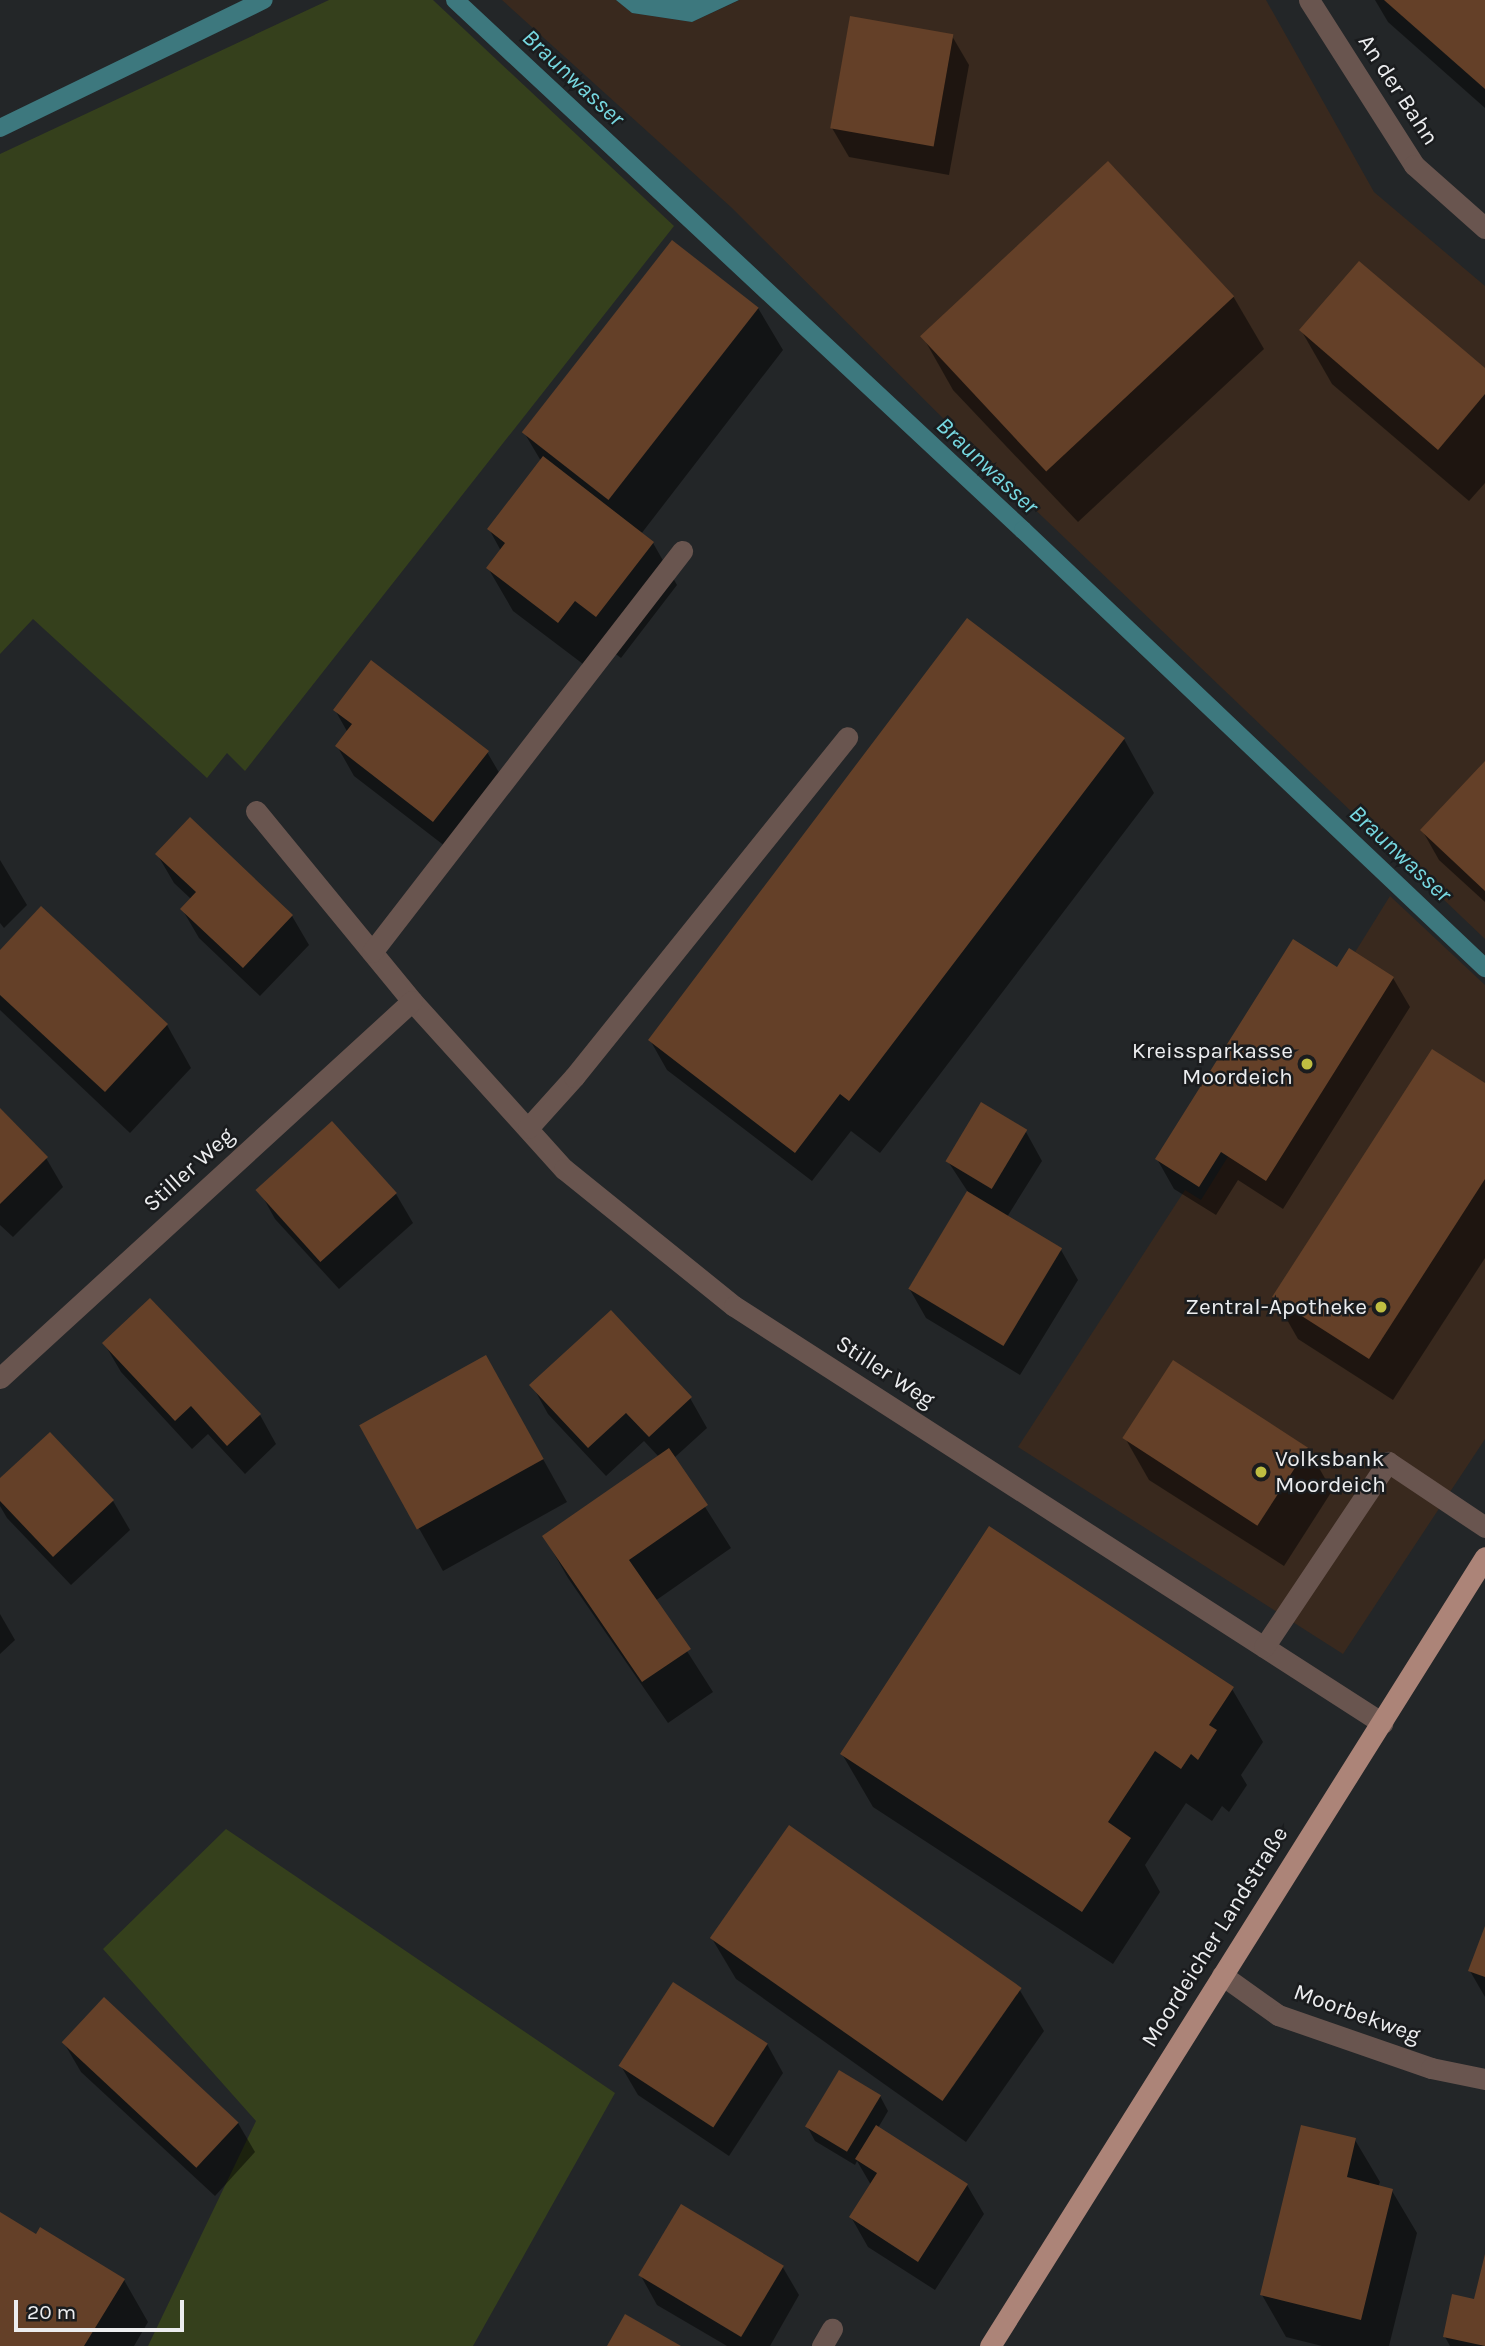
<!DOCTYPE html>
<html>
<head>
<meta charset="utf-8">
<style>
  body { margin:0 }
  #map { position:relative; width:1485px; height:2346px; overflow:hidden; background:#232628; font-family:Karla,sans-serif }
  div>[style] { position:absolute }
  .commercial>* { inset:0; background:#39291e }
  .green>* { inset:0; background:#35401c }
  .water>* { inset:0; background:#3d787e }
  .shadow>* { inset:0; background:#0007 }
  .stream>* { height:18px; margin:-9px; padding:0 9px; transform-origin:9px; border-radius:9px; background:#3d787e }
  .building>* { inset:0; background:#644028; transform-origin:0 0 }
  .minor>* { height:21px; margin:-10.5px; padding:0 10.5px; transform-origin:10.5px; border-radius:10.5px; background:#69554f }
  .major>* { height:21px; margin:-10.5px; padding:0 10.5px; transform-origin:10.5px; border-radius:10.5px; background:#ac8478 }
  .dots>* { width:19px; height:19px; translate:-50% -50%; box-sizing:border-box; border:4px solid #1a1c1e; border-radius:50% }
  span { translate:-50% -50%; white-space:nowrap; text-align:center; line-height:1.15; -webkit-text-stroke:5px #1a1c1e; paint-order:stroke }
  .street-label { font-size:23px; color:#ecedef }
  .poi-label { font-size:23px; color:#ecedef }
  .right { translate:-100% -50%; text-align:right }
  .left { translate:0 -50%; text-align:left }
  .water-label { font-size:24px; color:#76d7e0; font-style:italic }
  .scale { position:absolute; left:14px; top:2300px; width:170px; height:32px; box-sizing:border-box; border:4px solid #ecedef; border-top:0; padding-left:9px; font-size:21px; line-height:24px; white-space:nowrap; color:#ecedef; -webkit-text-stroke:5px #1a1c1e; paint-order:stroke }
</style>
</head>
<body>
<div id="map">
  <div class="commercial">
    <i style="clip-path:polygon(502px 0,616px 0,632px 13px,692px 22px,740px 0,1266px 0,1374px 192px,1485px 286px,1485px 939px,1025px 500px,732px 208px)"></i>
    <i style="clip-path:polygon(1390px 896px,1485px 985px,1485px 1439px,1343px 1654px,1018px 1447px,1185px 1190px,1201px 1200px)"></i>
  </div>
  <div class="green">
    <i style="clip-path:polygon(329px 0,433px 0,674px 226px,245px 771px,227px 753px,207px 778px,33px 619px,0 654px,0 154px)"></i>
    <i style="clip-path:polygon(226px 1829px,615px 2093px,473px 2346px,148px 2346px,256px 2121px,103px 1949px)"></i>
  </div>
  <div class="water">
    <i style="clip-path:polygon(616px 0,739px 0,692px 22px,632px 13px)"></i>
  </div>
  <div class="shadow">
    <i style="clip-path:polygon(1375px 0,1485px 0,1485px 108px,1388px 22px)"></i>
    <i style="clip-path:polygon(952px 36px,969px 65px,949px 175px,849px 157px,832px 128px)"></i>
    <i style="clip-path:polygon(1233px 296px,1264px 349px,1078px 522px,953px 390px,923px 337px)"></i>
    <i style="clip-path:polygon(758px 308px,783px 350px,641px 534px,653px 543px,677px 585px,621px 658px,600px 642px,583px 664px,513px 611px,488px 568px,501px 551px,489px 529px,541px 461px,525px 434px)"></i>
    <i style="clip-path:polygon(1301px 330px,1485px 371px,1485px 483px,1469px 501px,1332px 384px)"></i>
    <i style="clip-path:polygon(967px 620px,1124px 739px,1154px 793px,880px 1153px,851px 1131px,812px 1181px,667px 1070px,650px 1040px)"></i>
    <i style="clip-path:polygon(335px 710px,487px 752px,504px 781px,450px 850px,354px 776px,337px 746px,348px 733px)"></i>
    <i style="clip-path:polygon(1485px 763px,1485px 902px,1439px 860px,1422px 830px)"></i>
    <i style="clip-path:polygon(157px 854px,292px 916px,309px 945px,260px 996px,199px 938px,182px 909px,191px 899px,174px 883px)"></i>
    <i style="clip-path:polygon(0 860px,27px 905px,4px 928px,0 923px)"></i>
    <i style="clip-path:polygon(41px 909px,167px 1025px,191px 1068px,130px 1133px,0 1010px,0 953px)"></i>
    <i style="clip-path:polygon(1338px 969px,1393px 978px,1410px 1007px,1283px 1209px,1238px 1180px,1216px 1215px,1174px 1189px,1157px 1159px)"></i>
    <i style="clip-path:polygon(1485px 1085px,1485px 1258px,1393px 1400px,1298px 1339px,1274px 1297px)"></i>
    <i style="clip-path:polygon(0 1111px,46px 1158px,63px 1187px,13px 1237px,0 1225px)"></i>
    <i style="clip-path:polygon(1026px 1132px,1042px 1161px,1007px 1217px,1061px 1250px,1078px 1280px,1020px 1375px,926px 1318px,909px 1288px,968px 1192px,947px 1160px)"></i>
    <i style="clip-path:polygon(259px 1190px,396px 1194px,413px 1223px,339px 1289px,275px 1219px)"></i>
    <i style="clip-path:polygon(104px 1343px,260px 1415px,276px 1444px,245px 1474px,208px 1434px,192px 1449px,121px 1372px)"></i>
    <i style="clip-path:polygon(532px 1385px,690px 1398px,707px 1428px,674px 1458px,731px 1548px,655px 1601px,713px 1692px,668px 1723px,568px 1578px,544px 1536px,659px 1457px,644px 1441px,606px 1476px,548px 1414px)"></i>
    <i style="clip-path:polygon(510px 1400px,567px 1502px,443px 1571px,362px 1427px)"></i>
    <i style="clip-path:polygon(1125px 1438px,1308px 1448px,1332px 1491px,1284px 1566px,1149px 1480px)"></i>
    <i style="clip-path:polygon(0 1480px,113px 1501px,130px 1530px,71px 1585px,7px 1518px,0 1506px)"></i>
    <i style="clip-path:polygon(0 1614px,15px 1640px,0 1654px)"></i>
    <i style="clip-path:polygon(1232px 1689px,1263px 1742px,1241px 1775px,1247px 1785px,1229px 1812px,1222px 1806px,1212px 1821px,1186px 1803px,1145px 1865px,1160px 1892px,1113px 1964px,873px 1807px,842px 1754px)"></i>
    <i style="clip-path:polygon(1485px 1930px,1485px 1997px,1470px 1971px)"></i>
    <i style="clip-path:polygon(711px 1937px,1019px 1989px,1044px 2031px,966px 2142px,736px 1979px)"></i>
    <i style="clip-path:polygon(64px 2043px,238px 2123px,255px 2152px,215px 2196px,81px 2072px)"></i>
    <i style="clip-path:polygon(767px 2044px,783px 2073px,729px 2156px,638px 2095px,621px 2066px)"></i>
    <i style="clip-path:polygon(880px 2096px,888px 2111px,878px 2128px,967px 2185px,984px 2214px,935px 2290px,868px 2247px,851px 2217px,871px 2185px,857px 2161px,855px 2165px,815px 2141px,807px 2126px)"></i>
    <i style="clip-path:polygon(1355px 2140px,1380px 2182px,1378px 2187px,1392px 2191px,1417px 2233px,1389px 2346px,1322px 2346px,1286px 2337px,1262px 2295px)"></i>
    <i style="clip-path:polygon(0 2214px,37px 2236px,124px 2280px,148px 2322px,134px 2346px,0 2346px)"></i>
    <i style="clip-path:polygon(1485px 2257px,1485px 2346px,1450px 2346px,1445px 2337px,1475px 2301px)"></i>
    <i style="clip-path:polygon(782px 2266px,799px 2295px,770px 2346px,727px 2346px,657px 2305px,641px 2276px)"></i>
  </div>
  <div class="stream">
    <i style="left:455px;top:0;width:777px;rotate:43.02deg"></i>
    <i style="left:1023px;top:530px;width:637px;rotate:43.47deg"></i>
    <i style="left:0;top:128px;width:293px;rotate:-25.9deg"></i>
  </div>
  <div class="building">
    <i style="clip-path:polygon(1384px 0,1485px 0,1485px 89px)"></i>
    <i style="left:850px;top:16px;width:105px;height:114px;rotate:10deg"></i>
    <i style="left:1108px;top:161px;width:185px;height:257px;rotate:47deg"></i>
    <i style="left:672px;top:240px;width:110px;height:244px;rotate:38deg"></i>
    <i style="clip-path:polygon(1359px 261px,1485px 368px,1485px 394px,1438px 450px,1299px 330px)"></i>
    <i style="clip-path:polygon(543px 456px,654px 542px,596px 617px,575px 601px,558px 623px,486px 568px,505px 543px,487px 529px)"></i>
    <i style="clip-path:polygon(967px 618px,1125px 738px,849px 1101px,840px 1094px,795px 1153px,648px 1040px)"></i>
    <i style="clip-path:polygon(371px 660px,489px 751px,433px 822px,335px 746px,352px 724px,333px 710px)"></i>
    <i style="clip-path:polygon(1485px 761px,1485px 891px,1420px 830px)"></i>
    <i style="clip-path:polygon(190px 817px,293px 915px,243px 968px,180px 909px,196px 892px,155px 854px)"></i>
    <i style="clip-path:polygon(41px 906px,168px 1024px,105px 1092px,0 995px,0 950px)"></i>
    <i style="clip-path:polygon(1293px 939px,1337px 967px,1349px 948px,1394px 977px,1266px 1181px,1221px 1152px,1199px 1187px,1155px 1159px)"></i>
    <i style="clip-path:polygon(1432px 1049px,1485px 1083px,1485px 1179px,1369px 1359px,1272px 1297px)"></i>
    <i style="left:981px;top:1102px;width:54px;height:69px;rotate:31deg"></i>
    <i style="clip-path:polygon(0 1108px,48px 1157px,0 1204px)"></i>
    <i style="left:332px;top:1121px;width:97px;height:103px;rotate:48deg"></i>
    <i style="left:967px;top:1191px;width:111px;height:114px;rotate:31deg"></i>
    <i style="clip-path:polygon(150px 1298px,261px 1414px,227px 1446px,191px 1406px,175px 1421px,102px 1343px)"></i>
    <i style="clip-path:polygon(611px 1310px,692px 1397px,649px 1437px,626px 1413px,588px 1448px,529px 1385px)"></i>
    <i style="left:486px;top:1355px;width:119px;height:145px;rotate:61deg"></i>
    <i style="left:1173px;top:1360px;width:161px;height:93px;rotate:33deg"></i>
    <i style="clip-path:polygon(50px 1432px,114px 1500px,53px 1557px,0 1501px,0 1478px)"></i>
    <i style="clip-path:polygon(669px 1448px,708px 1505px,629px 1560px,691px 1649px,642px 1682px,542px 1536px)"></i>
    <i style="clip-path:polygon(989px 1526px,1234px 1687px,1209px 1725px,1217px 1730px,1198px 1760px,1191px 1754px,1181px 1769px,1155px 1751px,1108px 1822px,1131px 1838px,1082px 1912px,840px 1754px)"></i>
    <i style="left:789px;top:1825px;width:284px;height:138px;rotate:35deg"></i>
    <i style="clip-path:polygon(1485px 1926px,1485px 1977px,1468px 1971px)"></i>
    <i style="left:673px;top:1982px;width:113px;height:100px;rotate:33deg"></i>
    <i style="left:104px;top:1997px;width:184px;height:62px;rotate:43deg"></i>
    <i style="left:839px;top:2070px;width:49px;height:66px;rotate:31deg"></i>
    <i style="clip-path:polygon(876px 2125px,968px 2184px,918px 2262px,849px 2217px,877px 2173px,855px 2159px)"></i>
    <i style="clip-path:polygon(1301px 2125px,1356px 2138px,1347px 2177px,1393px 2189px,1361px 2320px,1260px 2295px)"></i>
    <i style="left:681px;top:2204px;width:120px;height:83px;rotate:31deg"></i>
    <i style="clip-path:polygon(0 2212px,36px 2234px,40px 2227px,125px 2279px,84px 2346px,0 2346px)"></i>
    <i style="clip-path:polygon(1485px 2254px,1485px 2346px,1443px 2337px,1452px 2294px,1474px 2299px)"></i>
    <i style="clip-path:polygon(625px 2314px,681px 2346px,607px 2346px)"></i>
  </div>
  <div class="minor">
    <i style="left:1309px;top:0;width:196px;rotate:57.5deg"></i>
    <i style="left:1414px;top:165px;width:95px;rotate:41.6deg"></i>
    <i style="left:256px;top:811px;width:246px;rotate:50.6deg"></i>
    <i style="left:412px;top:1001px;width:227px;rotate:47.9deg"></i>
    <i style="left:564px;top:1169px;width:218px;rotate:38.9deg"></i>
    <i style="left:734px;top:1306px;width:771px;rotate:32.76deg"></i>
    <i style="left:372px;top:952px;width:507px;rotate:-52.29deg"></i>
    <i style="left:528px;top:1128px;width:69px;rotate:-48deg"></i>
    <i style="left:574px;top:1077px;width:436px;rotate:-51.2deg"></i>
    <i style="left:0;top:1378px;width:558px;rotate:-42.46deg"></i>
    <i style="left:1264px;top:1647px;width:223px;rotate:-56.2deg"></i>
    <i style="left:1388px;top:1462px;width:117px;rotate:33.8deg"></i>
    <i style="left:1222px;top:1975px;width:69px;rotate:35.5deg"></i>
    <i style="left:1278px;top:2015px;width:162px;rotate:19.1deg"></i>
    <i style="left:1431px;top:2068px;width:55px;rotate:11.5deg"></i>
    <i style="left:822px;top:2346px;width:20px;rotate:-60deg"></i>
  </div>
  <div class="major">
    <i style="left:990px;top:2346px;width:931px;rotate:-57.9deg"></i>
  </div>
  <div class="dots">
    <i style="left:1307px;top:1064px;background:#bfbe41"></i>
    <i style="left:1381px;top:1307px;background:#bfbe41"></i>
    <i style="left:1261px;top:1472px;background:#bfbe41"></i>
  </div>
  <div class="street-label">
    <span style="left:1398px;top:90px;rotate:57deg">An der Bahn</span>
    <span style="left:189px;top:1170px;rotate:-42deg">Stiller Weg</span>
    <span style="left:885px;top:1372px;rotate:33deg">Stiller Weg</span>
    <span style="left:1215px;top:1937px;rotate:-58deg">Moordeicher Landstraße</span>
    <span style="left:1357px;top:2014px;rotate:20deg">Moorbekweg</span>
  </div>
  <div class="poi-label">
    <span class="right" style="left:1293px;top:1064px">Kreissparkasse<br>Moordeich</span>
    <span class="right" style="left:1367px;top:1307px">Zentral-Apotheke</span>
    <span class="left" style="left:1275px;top:1472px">Volksbank<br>Moordeich</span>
  </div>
  <div class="water-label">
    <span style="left:573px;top:78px;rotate:43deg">Braunwasser</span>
    <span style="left:987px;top:466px;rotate:43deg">Braunwasser</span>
    <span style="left:1400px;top:854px;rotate:43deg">Braunwasser</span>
  </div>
  <div class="scale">20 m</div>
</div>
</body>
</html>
